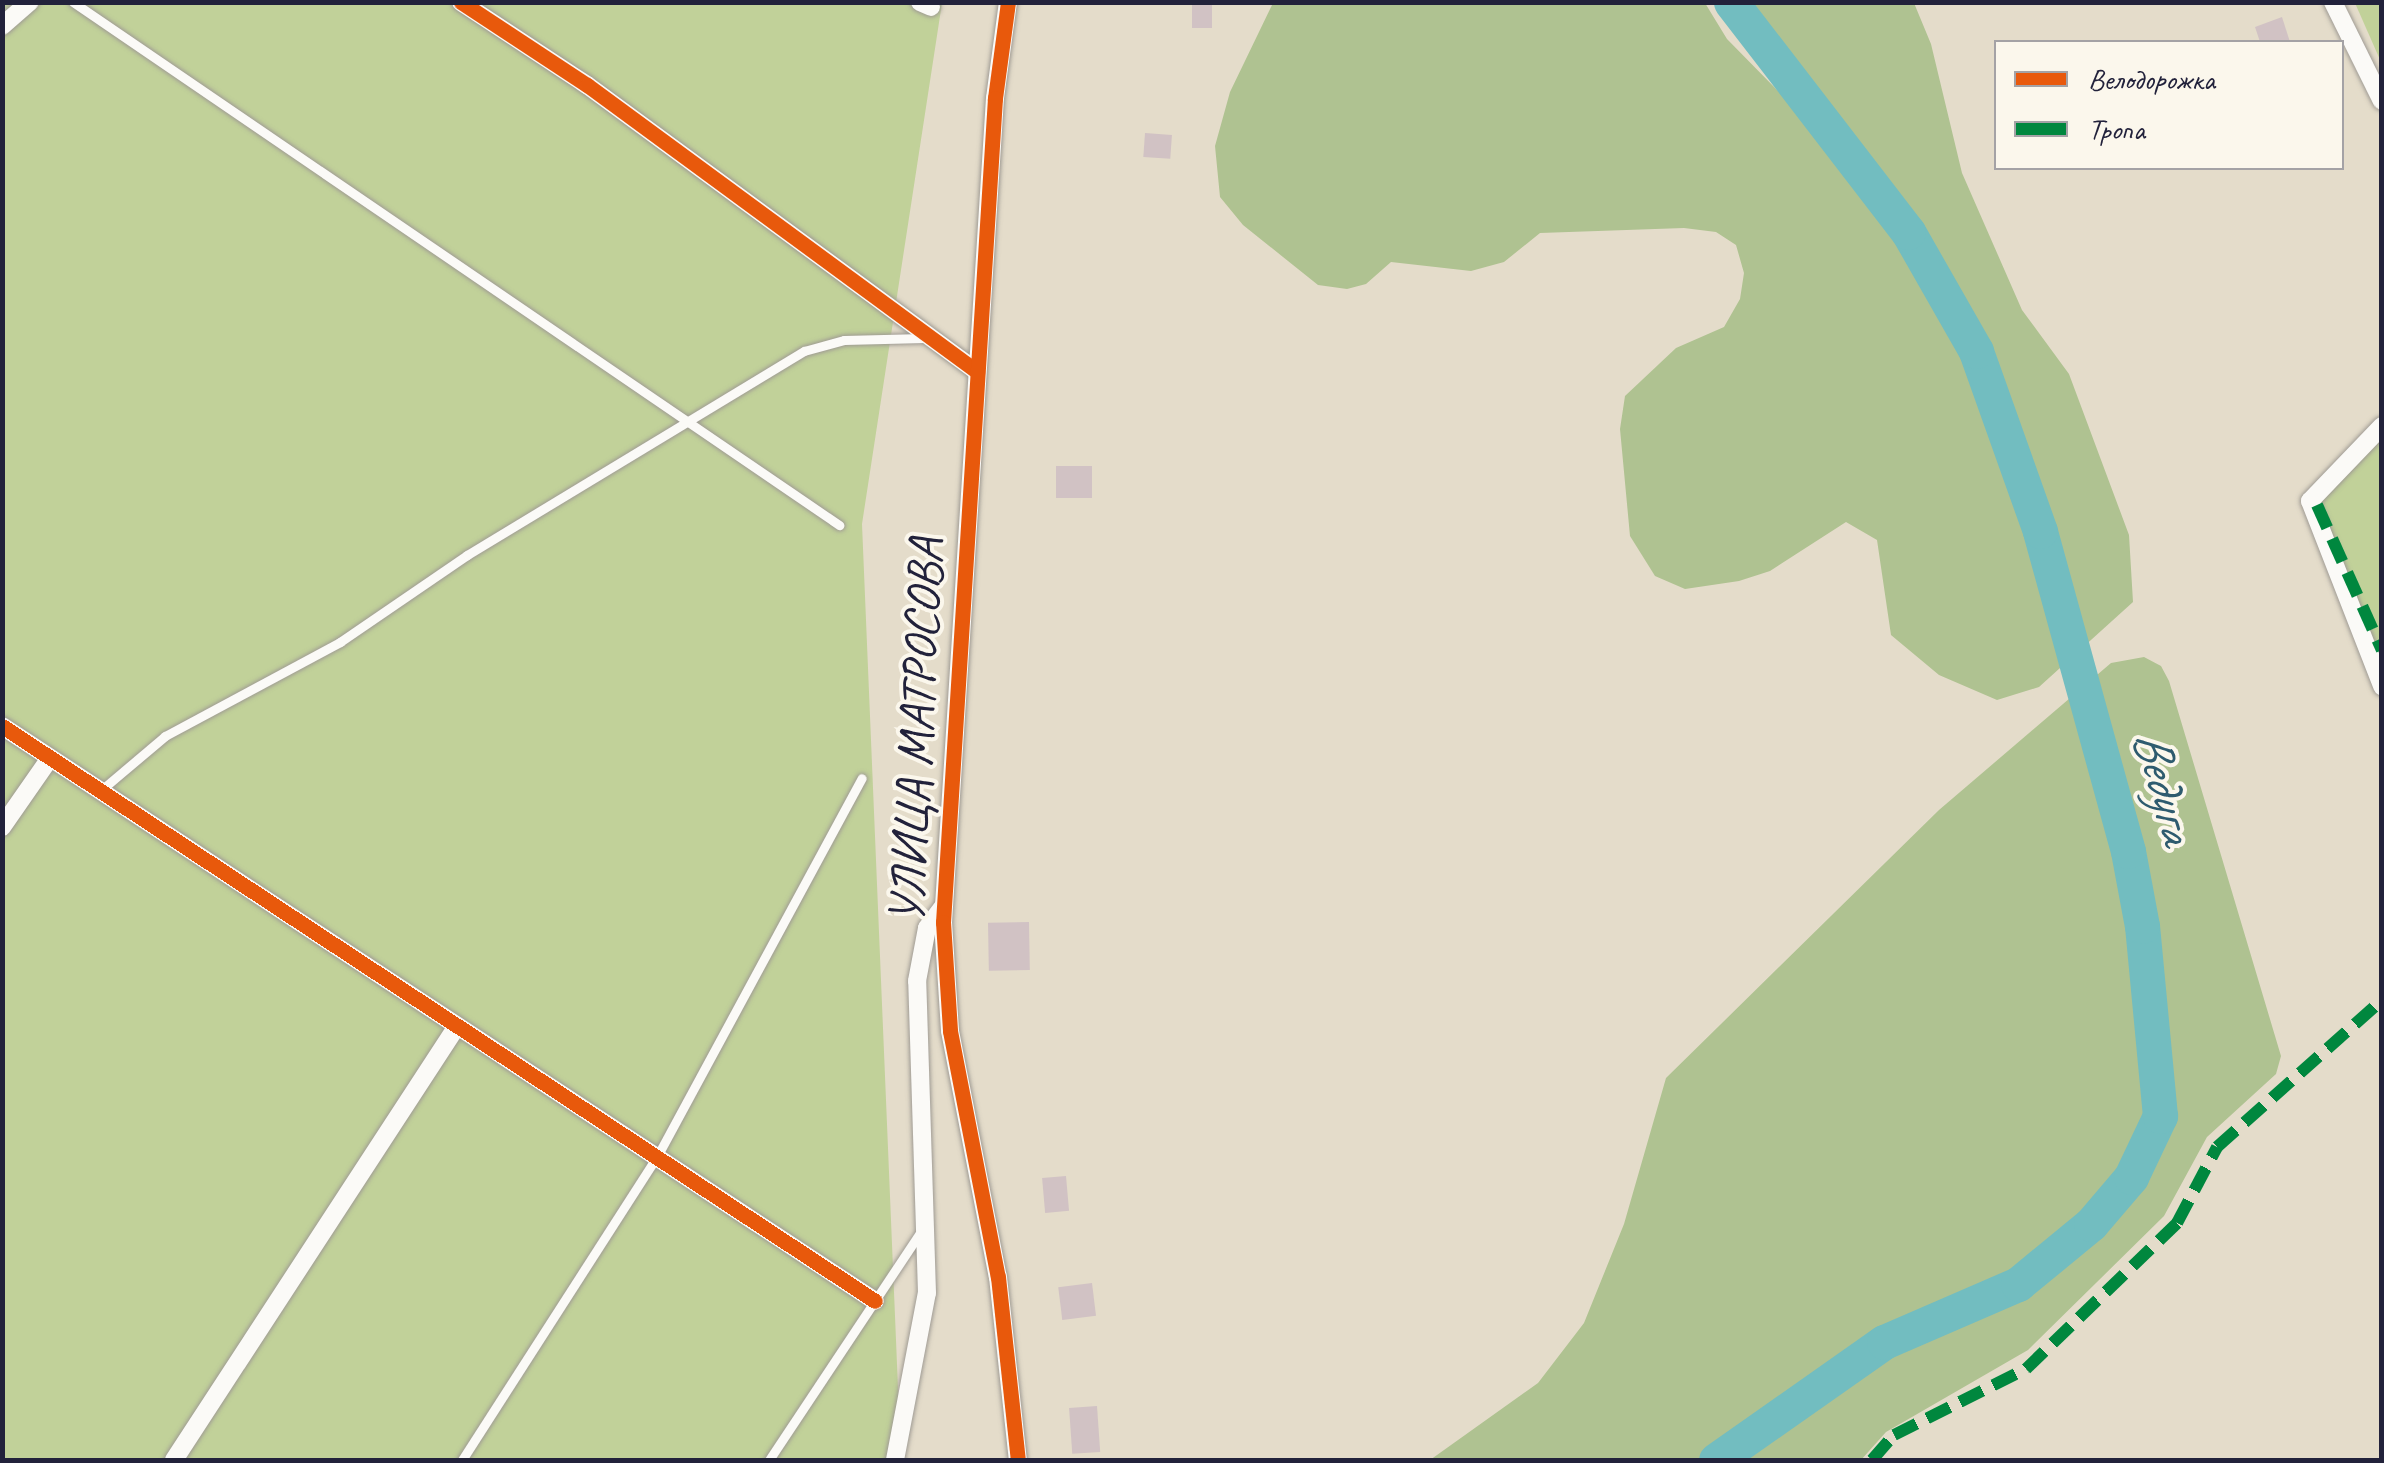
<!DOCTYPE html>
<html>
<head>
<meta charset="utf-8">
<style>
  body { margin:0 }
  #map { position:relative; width:2384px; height:1463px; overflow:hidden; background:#e4dcca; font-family:Caveat,sans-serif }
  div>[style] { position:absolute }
  .green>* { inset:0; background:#c1d199 }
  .forest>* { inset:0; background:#afc291 }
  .river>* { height:35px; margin:-17.5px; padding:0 17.5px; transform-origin:17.5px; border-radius:17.5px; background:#72bdc0 }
  .building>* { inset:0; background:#d1c2c4; transform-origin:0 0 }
  .roads { filter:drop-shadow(0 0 2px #9f9b94) drop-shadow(0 0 2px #9f9b94) }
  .service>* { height:9px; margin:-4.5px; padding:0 4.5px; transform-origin:4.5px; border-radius:4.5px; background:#fbfaf7 }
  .minor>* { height:18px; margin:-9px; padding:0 9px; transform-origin:9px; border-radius:9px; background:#fbfaf7 }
  .quiet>* { height:12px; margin-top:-6px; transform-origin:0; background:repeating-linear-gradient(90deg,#00873e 0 25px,transparent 0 37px) }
  .cycleway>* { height:15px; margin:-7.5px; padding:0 7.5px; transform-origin:7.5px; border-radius:7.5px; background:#e8590c }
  span { translate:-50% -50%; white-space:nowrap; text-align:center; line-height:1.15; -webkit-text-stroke:8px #fbf7ec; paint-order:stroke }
  .street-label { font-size:50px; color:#22223b }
  .water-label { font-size:52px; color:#2e5b6f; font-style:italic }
  .frame { position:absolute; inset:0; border:5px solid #22223b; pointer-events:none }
  .legend { position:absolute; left:1994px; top:40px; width:350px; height:130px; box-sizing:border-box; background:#fbf7ec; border:2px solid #a4a2a5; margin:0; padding:12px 18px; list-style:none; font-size:30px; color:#22223b }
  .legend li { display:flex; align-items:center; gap:20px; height:50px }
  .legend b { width:50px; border:2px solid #a4a2a5 }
</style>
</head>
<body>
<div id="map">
  <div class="green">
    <i style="clip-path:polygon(3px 3px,942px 3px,862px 524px,901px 1460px,3px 1460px)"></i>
    <i style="clip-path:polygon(2355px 3px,2381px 3px,2381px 62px)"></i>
    <i style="clip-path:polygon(2381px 433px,2381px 668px,2309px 504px)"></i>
  </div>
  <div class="forest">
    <i style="clip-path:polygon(1273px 3px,1705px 3px,1727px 39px,1783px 96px,1890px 229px,1911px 221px,1908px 204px,1743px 3px,1914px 3px,1931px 44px,1962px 173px,2022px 310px,2069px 374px,2129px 535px,2133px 602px,2039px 687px,1997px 700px,1939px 675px,1891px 635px,1877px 540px,1846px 522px,1770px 571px,1739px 581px,1685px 589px,1655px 576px,1630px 536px,1620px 429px,1625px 396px,1676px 348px,1724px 327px,1740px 299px,1744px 273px,1736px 245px,1716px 232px,1684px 228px,1540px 233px,1504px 262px,1471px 271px,1391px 262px,1366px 284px,1347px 289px,1318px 285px,1243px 225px,1220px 197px,1215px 146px,1230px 92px)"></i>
    <i style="clip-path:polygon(2144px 657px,2161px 666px,2169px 681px,2281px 1056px,2276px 1074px,2207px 1137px,2164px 1216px,2028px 1350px,1886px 1432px,1861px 1460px,1430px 1460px,1538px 1383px,1584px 1323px,1624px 1224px,1666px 1078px,1939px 810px,2111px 663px)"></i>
  </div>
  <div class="river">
    <i style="left:1716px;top:1460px;width:205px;rotate:-35.1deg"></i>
    <i style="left:1884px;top:1342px;width:146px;rotate:-23.4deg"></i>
    <i style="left:2018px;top:1284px;width:94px;rotate:-39.4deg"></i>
    <i style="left:2091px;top:1224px;width:62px;rotate:-49.6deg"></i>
    <i style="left:2131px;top:1177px;width:68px;rotate:-64.6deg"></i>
    <i style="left:2160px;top:1116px;width:191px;rotate:-95.4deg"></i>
    <i style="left:2142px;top:926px;width:76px;rotate:-100.6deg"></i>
    <i style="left:2128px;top:851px;width:332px;rotate:-105.4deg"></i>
    <i style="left:2040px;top:531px;width:191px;rotate:-109.6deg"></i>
    <i style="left:1976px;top:351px;width:137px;rotate:-119.7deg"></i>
    <i style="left:1908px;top:232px;width:290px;rotate:-127.6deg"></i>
  </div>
  <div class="building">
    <i style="left:1192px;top:2px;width:20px;height:26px"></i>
    <i style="clip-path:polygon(2282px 17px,2290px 42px,2260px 42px,2255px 27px)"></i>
    <i style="left:1145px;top:133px;width:27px;height:24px;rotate:4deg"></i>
    <i style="left:1056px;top:466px;width:36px;height:32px"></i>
    <i style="left:1029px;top:922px;width:48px;height:41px;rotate:89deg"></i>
    <i style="left:1066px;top:1176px;width:35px;height:24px;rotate:85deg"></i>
    <i style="left:1092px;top:1283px;width:33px;height:34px;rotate:83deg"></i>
    <i style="left:1097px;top:1406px;width:46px;height:28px;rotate:86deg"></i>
  </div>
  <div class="roads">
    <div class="service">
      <i style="left:73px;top:2px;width:928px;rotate:34.32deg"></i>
      <i style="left:100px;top:791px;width:85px;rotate:-40.2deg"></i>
      <i style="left:165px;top:736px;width:199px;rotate:-28.2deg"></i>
      <i style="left:340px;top:642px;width:154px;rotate:-34.4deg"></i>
      <i style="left:467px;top:555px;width:394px;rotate:-31.2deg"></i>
      <i style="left:804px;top:351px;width:41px;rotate:-15.4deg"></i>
      <i style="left:844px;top:340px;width:80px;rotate:-1.4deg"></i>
      <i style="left:462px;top:1460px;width:365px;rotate:-57.3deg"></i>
      <i style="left:659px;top:1153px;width:426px;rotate:-61.6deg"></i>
      <i style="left:769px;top:1460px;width:278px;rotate:-56.4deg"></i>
    </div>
    <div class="minor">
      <i style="left:461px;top:2px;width:151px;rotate:33.4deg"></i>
      <i style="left:587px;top:85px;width:484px;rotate:36.3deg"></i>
      <i style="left:920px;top:2px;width:12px;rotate:24deg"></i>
      <i style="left:1008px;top:2px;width:97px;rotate:97.7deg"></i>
      <i style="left:995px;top:98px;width:826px;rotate:93.61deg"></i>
      <i style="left:943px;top:922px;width:109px;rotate:86.3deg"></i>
      <i style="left:950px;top:1031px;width:251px;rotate:79deg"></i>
      <i style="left:998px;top:1277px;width:184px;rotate:83.8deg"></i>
      <i style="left:2333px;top:2px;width:110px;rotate:63.7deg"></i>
      <i style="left:2px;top:26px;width:37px;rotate:-41deg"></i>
      <i style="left:2382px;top:426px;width:104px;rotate:133.8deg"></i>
      <i style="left:2310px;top:501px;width:199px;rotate:68.7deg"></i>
      <i style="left:2px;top:726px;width:1045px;rotate:33.37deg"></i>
      <i style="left:2px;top:827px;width:84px;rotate:-55.2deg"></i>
      <i style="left:174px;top:1460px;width:518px;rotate:-56.89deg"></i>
      <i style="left:895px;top:1460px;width:170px;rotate:-79.2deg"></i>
      <i style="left:927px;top:1293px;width:312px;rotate:-91.8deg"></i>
      <i style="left:917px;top:981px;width:54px;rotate:-79.3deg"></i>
      <i style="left:927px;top:928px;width:26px;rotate:-53deg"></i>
    </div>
  </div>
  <div class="quiet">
    <i style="left:2317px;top:505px;width:159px;rotate:65.9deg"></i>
    <i style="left:1872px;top:1460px;width:33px;rotate:-49deg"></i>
    <i style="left:1894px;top:1435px;width:148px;rotate:-26.6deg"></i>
    <i style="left:2026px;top:1369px;width:210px;rotate:-44deg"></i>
    <i style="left:2177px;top:1223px;width:86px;rotate:-62.2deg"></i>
    <i style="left:2217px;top:1147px;width:221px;rotate:-41.7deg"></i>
  </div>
  <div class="cycleway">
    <i style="left:461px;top:2px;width:151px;rotate:33.4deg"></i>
    <i style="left:587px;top:85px;width:484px;rotate:36.3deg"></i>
    <i style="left:1008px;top:2px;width:97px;rotate:97.7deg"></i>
    <i style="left:995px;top:98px;width:826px;rotate:93.61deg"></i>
    <i style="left:943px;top:922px;width:109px;rotate:86.3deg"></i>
    <i style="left:950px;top:1031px;width:251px;rotate:79deg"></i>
    <i style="left:998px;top:1277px;width:184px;rotate:83.8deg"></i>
    <i style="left:2px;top:726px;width:1045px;rotate:33.37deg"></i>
  </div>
  <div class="street-label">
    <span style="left:916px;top:731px;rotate:-87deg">УЛИЦА МАТРОСОВА</span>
  </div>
  <div class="water-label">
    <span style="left:2164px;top:786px;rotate:75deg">Ведуга</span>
  </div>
  <div class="frame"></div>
  <ul class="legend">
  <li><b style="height:12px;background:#e8590c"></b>Велодорожка</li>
  <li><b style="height:12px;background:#00873e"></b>Тропа</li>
  </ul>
</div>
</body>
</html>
